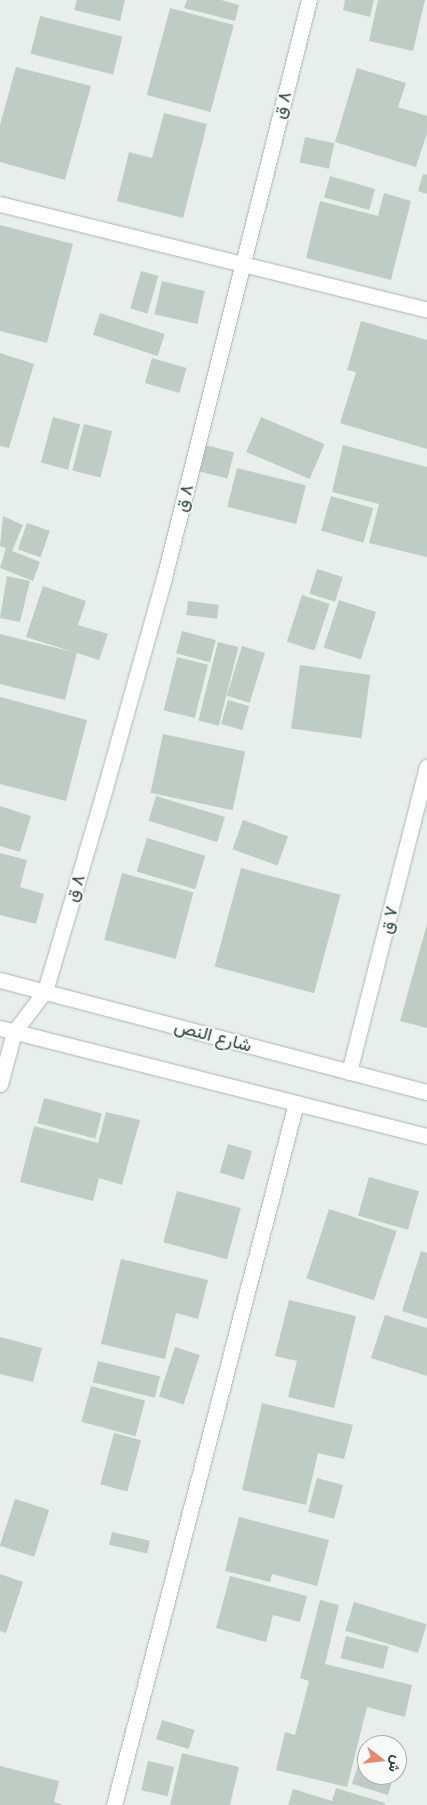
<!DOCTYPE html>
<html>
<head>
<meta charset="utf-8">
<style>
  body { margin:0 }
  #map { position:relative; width:427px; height:1805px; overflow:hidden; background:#e7eeeb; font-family:Raleway,Vazirmatn,sans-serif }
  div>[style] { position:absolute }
  .building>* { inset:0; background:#bfccc6; transform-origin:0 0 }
  .roads { filter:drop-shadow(0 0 1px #aab6b2) drop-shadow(0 0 1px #aab6b2) }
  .street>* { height:15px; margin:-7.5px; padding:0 7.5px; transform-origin:7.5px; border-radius:7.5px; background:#fff }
  .secondary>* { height:15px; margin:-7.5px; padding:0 7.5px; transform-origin:7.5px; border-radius:7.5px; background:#fff }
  span { translate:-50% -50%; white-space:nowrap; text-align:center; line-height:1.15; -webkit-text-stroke:4px #f7faf9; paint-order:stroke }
  .street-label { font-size:18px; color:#273f38 }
  .north { position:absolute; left:357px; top:1735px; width:50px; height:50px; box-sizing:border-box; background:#f7faf9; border:1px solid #a4afac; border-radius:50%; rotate:106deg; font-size:14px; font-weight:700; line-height:20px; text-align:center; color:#273f38 }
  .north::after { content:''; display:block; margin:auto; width:18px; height:22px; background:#e6886d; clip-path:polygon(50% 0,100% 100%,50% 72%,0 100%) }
</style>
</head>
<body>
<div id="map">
  <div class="building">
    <i style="clip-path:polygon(77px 0,125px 0,120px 21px,74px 10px)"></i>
    <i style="clip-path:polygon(187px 0,221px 0,239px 5px,235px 21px,184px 8px)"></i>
    <i style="clip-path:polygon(345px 0,374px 0,370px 17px,343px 10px)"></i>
    <i style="clip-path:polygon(378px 0,425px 0,413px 51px,369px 41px)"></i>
    <i style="left:170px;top:8px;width:66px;height:90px;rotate:15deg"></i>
    <i style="left:40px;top:16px;width:85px;height:39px;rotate:14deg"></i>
    <i style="clip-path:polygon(16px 67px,91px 86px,65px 180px,0 162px,0 125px)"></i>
    <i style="clip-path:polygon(357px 68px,406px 83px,398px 107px,427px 116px,427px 133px,416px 167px,335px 142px)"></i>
    <i style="clip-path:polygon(164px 113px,207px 124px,183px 218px,117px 201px,129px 152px,152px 158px)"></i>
    <i style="left:305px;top:137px;width:30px;height:26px;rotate:12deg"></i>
    <i style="clip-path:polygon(423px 174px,427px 175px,427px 194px,418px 191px)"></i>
    <i style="left:330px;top:176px;width:47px;height:22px;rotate:16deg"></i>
    <i style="clip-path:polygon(384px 193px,411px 201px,391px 280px,306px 258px,320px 201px,378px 216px)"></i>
    <i style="clip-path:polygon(0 225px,73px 244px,47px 343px,0 331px)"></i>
    <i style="left:141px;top:271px;width:18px;height:39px;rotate:16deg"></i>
    <i style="left:162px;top:281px;width:44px;height:34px;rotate:13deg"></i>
    <i style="left:100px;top:313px;width:68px;height:23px;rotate:18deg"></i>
    <i style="clip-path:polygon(361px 321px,427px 340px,427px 449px,340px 423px,356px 372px,347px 370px)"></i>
    <i style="clip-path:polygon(0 353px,34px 364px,9px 448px,0 446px)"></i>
    <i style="left:152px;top:358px;width:36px;height:26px;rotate:16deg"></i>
    <i style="left:53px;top:417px;width:28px;height:47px;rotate:15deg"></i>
    <i style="left:261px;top:417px;width:69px;height:38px;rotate:23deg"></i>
    <i style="left:84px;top:424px;width:29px;height:48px;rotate:14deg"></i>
    <i style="left:201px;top:444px;width:34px;height:27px;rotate:14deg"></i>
    <i style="clip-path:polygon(343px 445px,427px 467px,427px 557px,369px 543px,379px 504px,332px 492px)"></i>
    <i style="left:237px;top:468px;width:71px;height:40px;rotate:14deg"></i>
    <i style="left:331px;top:496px;width:44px;height:36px;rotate:16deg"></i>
    <i style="clip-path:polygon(3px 516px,23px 525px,12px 551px,40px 562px,33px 581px,0 568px,6px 548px,0 546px)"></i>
    <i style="left:27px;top:523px;width:24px;height:28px;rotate:19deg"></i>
    <i style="left:317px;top:569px;width:27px;height:26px;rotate:17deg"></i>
    <i style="clip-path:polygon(7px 576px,30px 581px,20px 622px,0 618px)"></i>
    <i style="clip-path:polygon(43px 586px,86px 601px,78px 625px,108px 634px,99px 660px,77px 653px,65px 700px,0 684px,0 634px,73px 652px,26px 637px)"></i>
    <i style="left:302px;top:595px;width:29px;height:49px;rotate:18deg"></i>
    <i style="left:339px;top:600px;width:39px;height:50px;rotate:18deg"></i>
    <i style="left:188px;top:601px;width:31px;height:14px;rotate:7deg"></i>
    <i style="left:182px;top:631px;width:35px;height:23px;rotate:15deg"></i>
    <i style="left:218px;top:642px;width:21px;height:81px;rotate:14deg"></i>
    <i style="left:242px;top:646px;width:24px;height:52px;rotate:17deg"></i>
    <i style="left:177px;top:657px;width:32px;height:55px;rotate:14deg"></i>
    <i style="left:300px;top:665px;width:71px;height:64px;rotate:8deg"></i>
    <i style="clip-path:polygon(0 697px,87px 720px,66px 801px,0 784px)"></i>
    <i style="left:228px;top:700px;width:22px;height:25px;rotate:16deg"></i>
    <i style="left:163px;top:734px;width:84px;height:60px;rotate:12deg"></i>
    <i style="left:156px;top:796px;width:72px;height:26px;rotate:17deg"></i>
    <i style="clip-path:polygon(0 806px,31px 816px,20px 852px,0 846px)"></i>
    <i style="left:243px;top:820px;width:48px;height:31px;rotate:20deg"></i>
    <i style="left:147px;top:838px;width:61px;height:35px;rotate:17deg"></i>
    <i style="clip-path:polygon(0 853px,27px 860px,20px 887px,44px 894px,36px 924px,0 915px)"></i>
    <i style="left:241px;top:868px;width:103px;height:102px;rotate:15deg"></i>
    <i style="left:122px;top:873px;width:74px;height:69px;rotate:15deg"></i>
    <i style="clip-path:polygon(427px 924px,427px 1028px,400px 1021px)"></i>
    <i style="left:44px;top:1098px;width:60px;height:26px;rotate:15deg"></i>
    <i style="clip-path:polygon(106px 1112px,140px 1120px,122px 1185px,99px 1178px,93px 1201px,20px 1182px,34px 1126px,98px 1143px)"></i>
    <i style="left:228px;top:1144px;width:25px;height:30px;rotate:16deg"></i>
    <i style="left:369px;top:1177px;width:52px;height:40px;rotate:16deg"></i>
    <i style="left:177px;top:1191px;width:66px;height:53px;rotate:15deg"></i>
    <i style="left:329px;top:1209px;width:71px;height:73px;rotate:18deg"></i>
    <i style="clip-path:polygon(421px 1251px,427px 1253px,427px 1319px,402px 1311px)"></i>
    <i style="clip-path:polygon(121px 1259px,208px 1280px,198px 1319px,176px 1313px,165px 1359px,101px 1344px)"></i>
    <i style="clip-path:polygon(289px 1300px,356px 1316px,334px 1408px,288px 1397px,297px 1361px,275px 1356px)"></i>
    <i style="clip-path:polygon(385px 1315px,427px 1328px,427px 1376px,371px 1358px)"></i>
    <i style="clip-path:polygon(0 1337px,42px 1348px,33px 1382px,0 1374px)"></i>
    <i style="left:175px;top:1347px;width:26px;height:52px;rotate:18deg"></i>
    <i style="left:98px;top:1361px;width:64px;height:22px;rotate:14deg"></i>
    <i style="left:91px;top:1386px;width:56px;height:37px;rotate:15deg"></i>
    <i style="clip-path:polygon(262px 1403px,353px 1425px,344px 1459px,318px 1453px,306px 1505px,242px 1490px)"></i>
    <i style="left:114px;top:1433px;width:28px;height:53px;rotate:15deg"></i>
    <i style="left:317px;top:1478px;width:27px;height:35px;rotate:15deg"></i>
    <i style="left:15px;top:1499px;width:36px;height:49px;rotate:18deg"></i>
    <i style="clip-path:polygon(239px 1517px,329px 1540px,317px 1586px,272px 1574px,270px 1582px,225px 1571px)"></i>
    <i style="left:112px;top:1532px;width:39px;height:13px;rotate:13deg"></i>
    <i style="clip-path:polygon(0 1574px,23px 1582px,6px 1633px,0 1631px)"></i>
    <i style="clip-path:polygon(230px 1576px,307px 1596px,300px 1622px,273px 1615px,266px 1642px,216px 1628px)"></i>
    <i style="clip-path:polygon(320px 1600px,339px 1605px,325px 1664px,412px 1685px,405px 1717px,367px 1707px,347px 1787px,276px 1770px,285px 1732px,295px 1735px,309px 1681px,300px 1678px)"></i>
    <i style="left:354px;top:1602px;width:76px;height:30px;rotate:17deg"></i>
    <i style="left:346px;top:1636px;width:44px;height:23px;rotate:14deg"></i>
    <i style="left:162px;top:1720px;width:34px;height:20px;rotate:17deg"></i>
    <i style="clip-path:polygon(365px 1743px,371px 1745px,367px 1745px,367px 1775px,394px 1775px,388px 1795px,352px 1784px)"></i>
    <i style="clip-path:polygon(182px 1753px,239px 1767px,230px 1805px,170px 1805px)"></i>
    <i style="clip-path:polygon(397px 1753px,401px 1754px,397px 1765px)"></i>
    <i style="left:148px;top:1761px;width:27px;height:30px;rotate:13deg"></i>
    <i style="clip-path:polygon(0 1766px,59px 1781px,54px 1802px,64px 1805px,0 1805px)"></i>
    <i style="clip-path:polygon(336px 1788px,385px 1803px,385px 1805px,288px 1805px,293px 1789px,332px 1801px)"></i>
  </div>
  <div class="roads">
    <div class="street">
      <i style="left:0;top:204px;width:440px;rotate:13.9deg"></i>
      <i style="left:349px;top:1072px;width:315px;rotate:-75.7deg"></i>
      <i style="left:0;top:1084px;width:54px;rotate:-74.9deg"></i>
      <i style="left:14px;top:1032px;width:51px;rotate:-52.9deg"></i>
      <i style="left:45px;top:991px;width:204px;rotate:-73.5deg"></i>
      <i style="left:103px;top:795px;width:225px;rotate:-74.3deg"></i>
      <i style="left:164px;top:578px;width:596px;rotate:-75.92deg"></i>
      <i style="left:114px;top:1805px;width:725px;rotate:-75.47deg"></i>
    </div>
    <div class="secondary">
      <i style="left:0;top:980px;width:441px;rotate:14.7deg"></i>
      <i style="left:0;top:1028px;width:440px;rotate:14.2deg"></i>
    </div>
  </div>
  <div class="street-label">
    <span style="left:282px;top:105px;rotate:-76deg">٨ ق</span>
    <span style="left:184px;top:498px;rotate:-76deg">٨ ق</span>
    <span style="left:75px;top:888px;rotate:-73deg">٨ ق</span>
    <span style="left:389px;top:920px;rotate:-76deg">٧ ق</span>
    <span style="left:213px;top:1036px;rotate:15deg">شارع النص</span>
  </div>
  <div class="north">ش</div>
</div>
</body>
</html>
